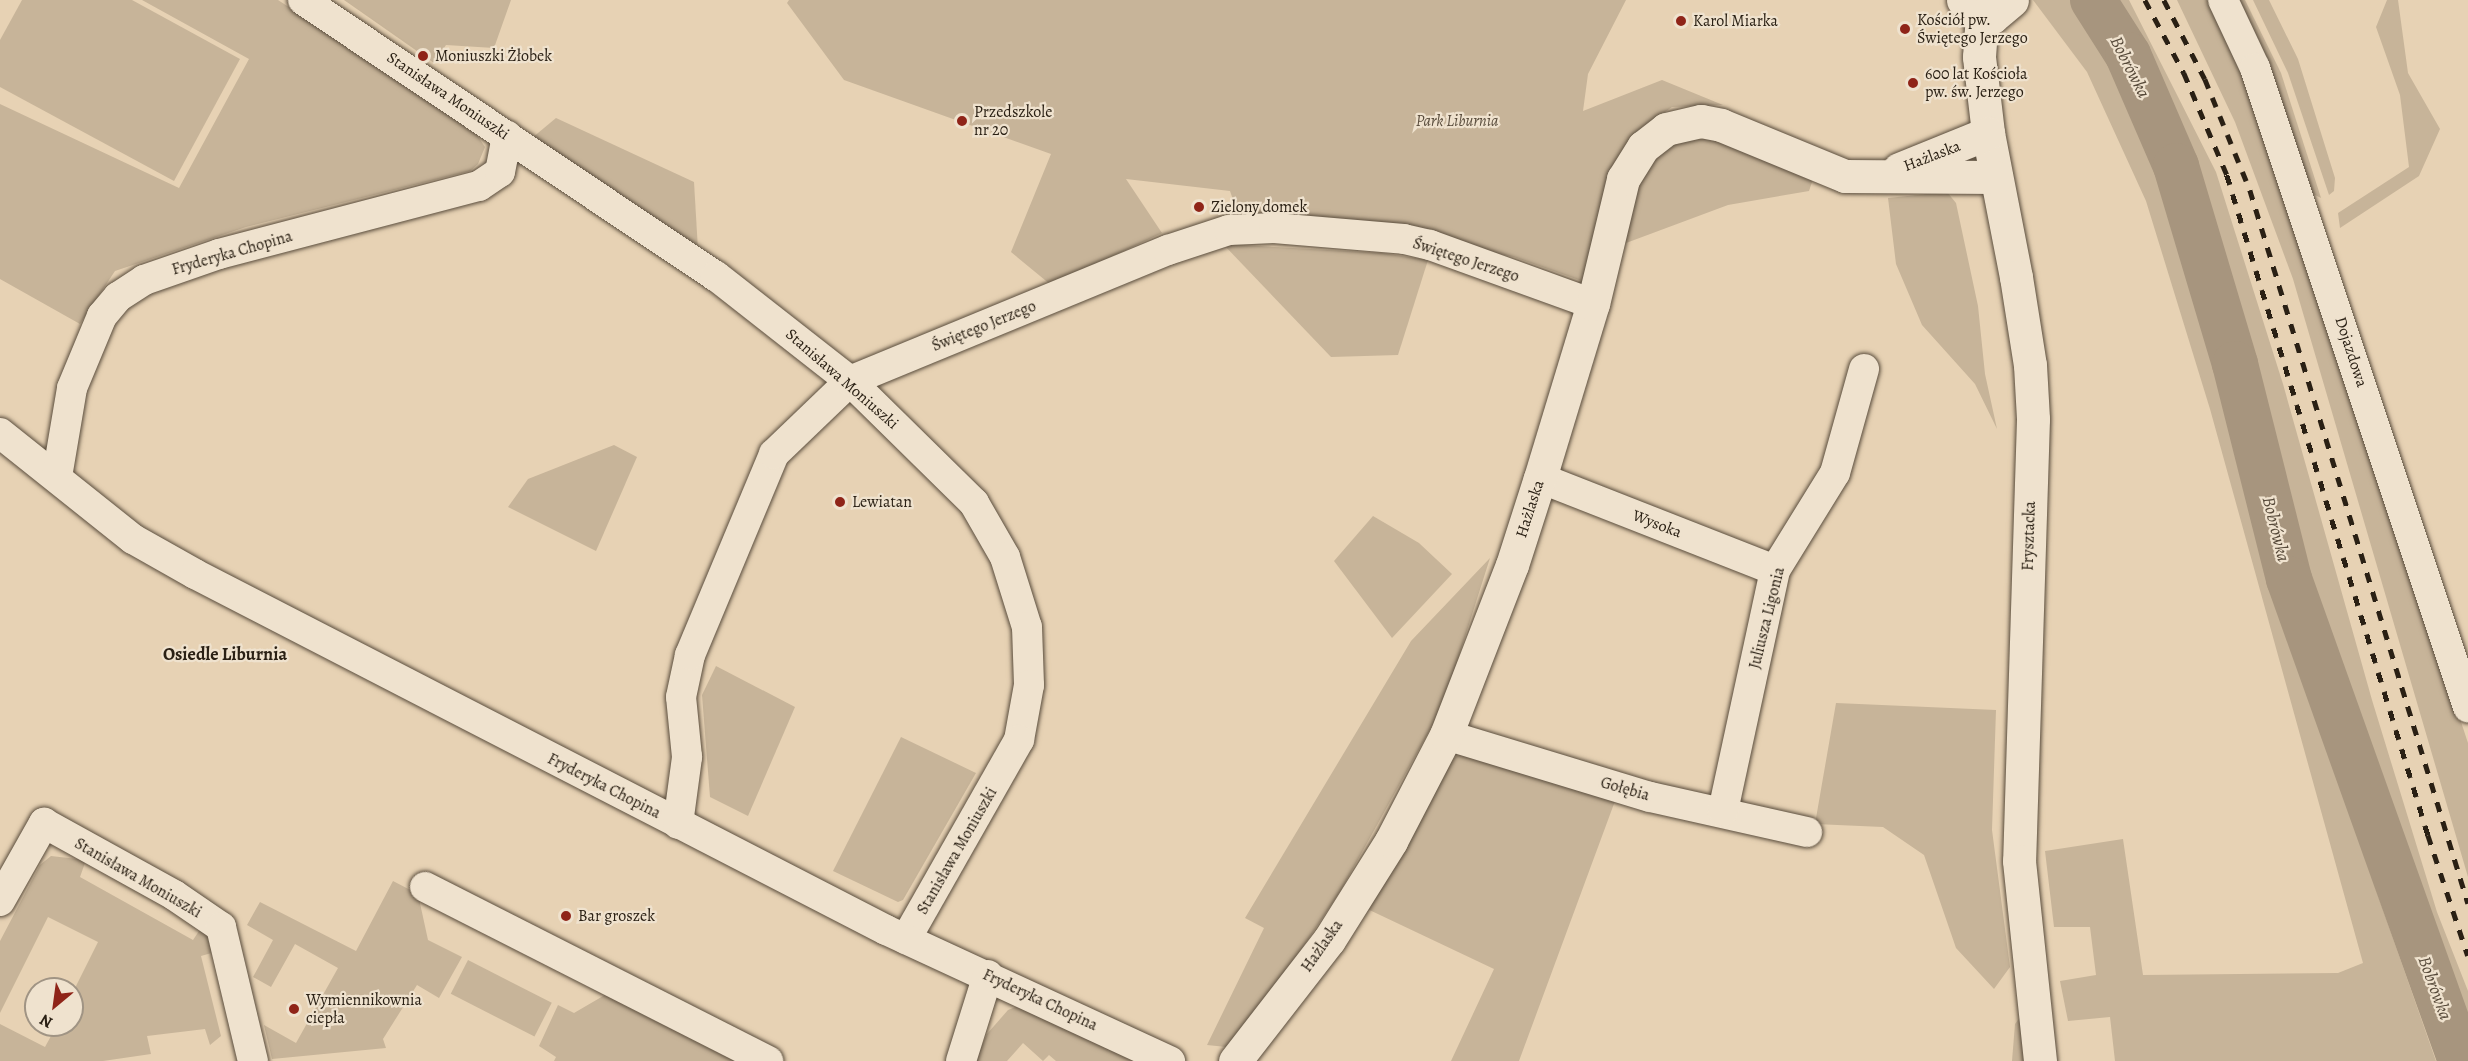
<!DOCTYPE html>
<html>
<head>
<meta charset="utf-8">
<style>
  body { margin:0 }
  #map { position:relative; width:2468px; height:1061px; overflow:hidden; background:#e7d2b4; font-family:Alegreya,serif }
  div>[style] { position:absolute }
  .green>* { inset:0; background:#c7b499; transform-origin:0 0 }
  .river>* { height:46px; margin:-23px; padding:0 23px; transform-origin:23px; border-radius:23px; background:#a7957e }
  .roads { filter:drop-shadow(0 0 2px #594c3c) drop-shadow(0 0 2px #594c3c) }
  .minor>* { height:30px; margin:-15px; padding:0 15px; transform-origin:15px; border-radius:15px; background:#efe2ce }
  .tertiary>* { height:33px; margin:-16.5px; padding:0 16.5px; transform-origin:16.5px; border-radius:16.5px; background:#efe2ce }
  .rail>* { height:4.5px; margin-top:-2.25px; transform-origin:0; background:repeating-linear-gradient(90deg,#2a2014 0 10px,transparent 0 20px) }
  .dots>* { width:16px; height:16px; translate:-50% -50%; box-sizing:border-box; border:3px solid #efe2ce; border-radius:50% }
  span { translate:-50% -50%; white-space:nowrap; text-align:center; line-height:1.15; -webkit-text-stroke:4.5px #efe2ce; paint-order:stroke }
  .poi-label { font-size:16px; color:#2a2014 }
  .left { translate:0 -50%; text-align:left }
  .street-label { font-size:16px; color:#2a2014 }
  .park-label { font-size:16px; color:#594c3c; font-style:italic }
  .water-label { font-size:18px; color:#564939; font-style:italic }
  .neighbourhood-label { font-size:18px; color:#2a2014; font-weight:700 }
  .north { position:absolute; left:24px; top:977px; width:60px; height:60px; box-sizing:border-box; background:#efe2ce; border:2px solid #a09484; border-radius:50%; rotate:209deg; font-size:16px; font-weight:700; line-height:24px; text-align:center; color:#2a2014 }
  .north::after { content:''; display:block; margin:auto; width:21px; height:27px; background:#8f2418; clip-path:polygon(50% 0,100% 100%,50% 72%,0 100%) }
</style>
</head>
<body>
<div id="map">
  <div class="green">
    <i style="clip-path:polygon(22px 0,132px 0,240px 59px,174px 181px,0 87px,0 40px)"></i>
    <i style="clip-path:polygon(142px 0,278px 0,471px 126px,485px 147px,478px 164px,470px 171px,246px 227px,115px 271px,80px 324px,0 279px,0 104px,179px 188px,249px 59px)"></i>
    <i style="clip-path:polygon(344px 0,511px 0,494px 48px,446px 45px,434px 63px)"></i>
    <i style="clip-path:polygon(789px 0,1626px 0,1588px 74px,1583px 111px,1662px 80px,1723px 105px,1672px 107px,1635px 133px,1582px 281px,1514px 257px,1370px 227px,1241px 223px,1230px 191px,1126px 179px,1162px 233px,1051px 285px,1011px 252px,1051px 154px,844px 80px,787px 3px)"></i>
    <i style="clip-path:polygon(2033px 0,2080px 0,2117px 54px,2202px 286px,2376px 890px,2436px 1061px,2115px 1061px,2110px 1017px,2068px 1021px,2060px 981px,2096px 975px,2090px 927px,2054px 927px,2045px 851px,2123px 839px,2143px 975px,2338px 973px,2363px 963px,2210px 409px,2146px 201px,2087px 72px)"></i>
    <i style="clip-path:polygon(2105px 0,2129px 0,2216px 172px,2283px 384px,2372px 700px,2437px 912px,2468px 991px,2468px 1059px,2335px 686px,2235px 302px,2174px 128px,2126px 31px)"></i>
    <i style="clip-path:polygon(2177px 0,2210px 0,2251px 87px,2468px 743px,2468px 877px,2293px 279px,2235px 122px)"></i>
    <i style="clip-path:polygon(2236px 0,2245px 0,2281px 73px,2321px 198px,2309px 192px)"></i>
    <i style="clip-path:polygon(2253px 0,2269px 0,2298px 59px,2335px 178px,2334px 191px,2329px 195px,2288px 73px)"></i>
    <i style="clip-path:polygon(2387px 0,2398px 0,2408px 73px,2440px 129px,2419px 176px,2340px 228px,2338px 213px,2409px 167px,2400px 95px,2376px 27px)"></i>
    <i style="clip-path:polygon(556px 118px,694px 182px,698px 250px,532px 138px)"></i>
    <i style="clip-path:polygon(1698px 132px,1813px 179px,1809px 191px,1728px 205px,1618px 246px,1626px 200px,1652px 159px,1675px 139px)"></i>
    <i style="clip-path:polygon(1947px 192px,1956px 203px,1978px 306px,1985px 374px,1997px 429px,1975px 384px,1922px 325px,1896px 264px,1888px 198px)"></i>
    <i style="clip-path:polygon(1223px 244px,1382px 253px,1428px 260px,1398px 355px,1331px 357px)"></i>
    <i style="clip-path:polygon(614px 445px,637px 457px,596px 551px,508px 507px,528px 479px)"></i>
    <i style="clip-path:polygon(1373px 516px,1419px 543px,1452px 574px,1392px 638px,1334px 561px)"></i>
    <i style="clip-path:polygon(1490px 558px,1443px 706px,1341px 890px,1236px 1048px,1207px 1045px,1264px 928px,1245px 918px,1411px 641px)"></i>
    <i style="clip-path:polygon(716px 666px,795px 707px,748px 816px,710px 797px,702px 695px)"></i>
    <i style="clip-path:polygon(1836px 703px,1996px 710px,1992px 830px,2010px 967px,1994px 989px,1956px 948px,1924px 855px,1883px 827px,1815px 824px)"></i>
    <i style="clip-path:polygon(901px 737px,976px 773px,903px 900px,898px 902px,833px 871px)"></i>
    <i style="clip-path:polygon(1461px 754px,1615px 801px,1519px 1061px,1451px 1061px,1494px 969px,1361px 906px,1447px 762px)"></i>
    <i style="clip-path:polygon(51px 856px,86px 860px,80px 877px,193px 940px,203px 925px,215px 952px,201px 956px,221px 1036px,210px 1045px,205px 1029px,147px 1036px,151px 1054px,103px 1061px,0 1061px,0 1024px,45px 1047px,57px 1025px,72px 1025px,72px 994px,98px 942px,48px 917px,0 1013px,0 941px,40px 865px)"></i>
    <i style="clip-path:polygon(393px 881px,418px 894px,428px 940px,462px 957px,439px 998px,417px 985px,383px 1039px,386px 1048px,272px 1059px,264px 1025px,296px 1043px,338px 968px,295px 944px,271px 987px,253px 977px,273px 940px,247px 925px,260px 902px,356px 951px)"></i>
    <i style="left:468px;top:960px;width:94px;height:38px;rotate:27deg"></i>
    <i style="clip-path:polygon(610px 992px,750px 1061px,554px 1061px,556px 1057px,539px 1046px,558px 1005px,574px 1013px)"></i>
    <i style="clip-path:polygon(1025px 1003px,1149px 1061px,1056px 1061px,1049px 1055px,1043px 1061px,1023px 1043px,1007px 1061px,975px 1061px,987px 1034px,1008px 1010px)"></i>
    <i style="clip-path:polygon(2021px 1016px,2026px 1061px,2012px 1061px,2015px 1024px)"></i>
  </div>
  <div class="river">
    <i style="left:2093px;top:0;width:65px;rotate:57.5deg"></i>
    <i style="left:2128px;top:55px;width:121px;rotate:66.6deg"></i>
    <i style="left:2176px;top:166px;width:207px;rotate:73.4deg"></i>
    <i style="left:2235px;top:364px;width:222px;rotate:75.9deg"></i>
    <i style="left:2289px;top:579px;width:512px;rotate:70.36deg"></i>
  </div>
  <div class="roads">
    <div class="minor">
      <i style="left:303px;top:0;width:497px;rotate:33.8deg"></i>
      <i style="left:716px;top:276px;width:170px;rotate:38.1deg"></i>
      <i style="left:850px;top:381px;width:174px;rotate:44.5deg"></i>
      <i style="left:974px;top:503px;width:62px;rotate:60.1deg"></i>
      <i style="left:1005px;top:557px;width:73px;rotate:72.6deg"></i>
      <i style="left:1027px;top:627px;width:58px;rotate:88deg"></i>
      <i style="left:1029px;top:685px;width:56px;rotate:100.3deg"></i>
      <i style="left:1019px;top:740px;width:229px;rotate:119.6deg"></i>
      <i style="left:2223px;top:0;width:75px;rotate:64.8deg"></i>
      <i style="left:2255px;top:68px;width:674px;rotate:71.57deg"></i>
      <i style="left:0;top:433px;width:170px;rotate:38.6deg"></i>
      <i style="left:133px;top:539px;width:71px;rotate:29.4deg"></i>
      <i style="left:195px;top:574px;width:777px;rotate:27.26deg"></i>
      <i style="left:886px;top:930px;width:313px;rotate:24.8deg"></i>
      <i style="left:57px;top:477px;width:90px;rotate:-80.4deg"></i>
      <i style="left:72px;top:388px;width:78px;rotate:-67.4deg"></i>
      <i style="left:102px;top:316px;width:25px;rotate:-50deg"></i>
      <i style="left:118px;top:297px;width:31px;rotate:-33deg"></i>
      <i style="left:144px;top:280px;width:79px;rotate:-19.1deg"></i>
      <i style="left:219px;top:254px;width:269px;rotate:-14.7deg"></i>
      <i style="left:479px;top:186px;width:25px;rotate:-34deg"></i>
      <i style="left:500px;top:172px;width:37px;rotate:-79deg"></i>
      <i style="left:1540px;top:478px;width:252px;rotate:21.4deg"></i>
      <i style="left:1446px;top:735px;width:213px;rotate:16.9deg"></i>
      <i style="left:1650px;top:797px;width:161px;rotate:12.6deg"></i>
      <i style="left:1723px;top:811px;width:247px;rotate:-77.8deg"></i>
      <i style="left:1775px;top:570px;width:114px;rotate:-58.3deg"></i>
      <i style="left:1835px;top:473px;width:108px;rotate:-74.4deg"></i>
      <i style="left:678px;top:824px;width:68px;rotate:-82.3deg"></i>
      <i style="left:687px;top:757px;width:60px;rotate:-95.7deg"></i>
      <i style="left:681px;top:697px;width:43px;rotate:-77.9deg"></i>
      <i style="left:690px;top:655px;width:218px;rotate:-67.3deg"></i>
      <i style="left:774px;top:454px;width:105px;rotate:-43.8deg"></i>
      <i style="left:850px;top:381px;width:344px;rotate:-22.4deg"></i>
      <i style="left:1168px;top:250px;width:64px;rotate:-18.2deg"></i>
      <i style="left:1229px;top:230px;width:45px;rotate:-2.5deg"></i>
      <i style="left:1274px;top:228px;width:130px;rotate:4.8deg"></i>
      <i style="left:1404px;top:239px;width:27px;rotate:13deg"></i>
      <i style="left:1430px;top:245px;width:173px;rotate:19.9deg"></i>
      <i style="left:425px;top:887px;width:385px;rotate:26.9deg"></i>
      <i style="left:0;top:901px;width:90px;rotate:-60.6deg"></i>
      <i style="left:44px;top:823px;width:149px;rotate:29deg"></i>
      <i style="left:174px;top:895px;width:57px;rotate:34.2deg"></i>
      <i style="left:221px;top:927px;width:138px;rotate:76.6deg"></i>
      <i style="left:961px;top:1061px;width:90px;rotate:-72.6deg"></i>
    </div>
    <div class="tertiary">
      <i style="left:1963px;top:0;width:14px;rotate:51deg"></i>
      <i style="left:1972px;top:11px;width:21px;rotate:17deg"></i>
      <i style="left:1992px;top:17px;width:26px;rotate:-40deg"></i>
      <i style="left:1982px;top:15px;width:42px;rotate:94.1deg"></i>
      <i style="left:1979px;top:57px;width:77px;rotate:83.2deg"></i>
      <i style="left:1988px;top:133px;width:147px;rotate:79deg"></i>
      <i style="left:2016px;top:277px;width:89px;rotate:81deg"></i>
      <i style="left:2030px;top:365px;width:54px;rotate:86.8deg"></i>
      <i style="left:2033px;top:419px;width:442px;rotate:91.8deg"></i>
      <i style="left:2019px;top:861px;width:201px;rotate:84deg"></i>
      <i style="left:1899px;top:169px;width:96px;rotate:-22deg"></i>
      <i style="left:1235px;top:1061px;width:153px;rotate:-52.2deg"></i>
      <i style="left:1329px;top:940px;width:117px;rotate:-57.9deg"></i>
      <i style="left:1391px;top:841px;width:119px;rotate:-62.6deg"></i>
      <i style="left:1446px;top:735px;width:182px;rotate:-68.8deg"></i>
      <i style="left:1512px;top:565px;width:91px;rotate:-72.2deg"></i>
      <i style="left:1540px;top:478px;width:182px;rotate:-73.1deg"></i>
      <i style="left:1593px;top:304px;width:129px;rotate:-76.5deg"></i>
      <i style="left:1623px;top:179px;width:38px;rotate:-58deg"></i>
      <i style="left:1643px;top:147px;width:29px;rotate:-38deg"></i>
      <i style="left:1666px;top:129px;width:36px;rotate:-13deg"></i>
      <i style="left:1701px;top:121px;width:20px;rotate:11deg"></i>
      <i style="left:1721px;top:125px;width:134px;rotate:22.4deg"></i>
      <i style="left:1845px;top:176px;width:151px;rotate:0.4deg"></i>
    </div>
  </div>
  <div class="rail">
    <i style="left:2145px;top:0;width:83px;rotate:61.9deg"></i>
    <i style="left:2184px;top:73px;width:111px;rotate:67.1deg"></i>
    <i style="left:2227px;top:175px;width:690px;rotate:73.06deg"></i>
    <i style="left:2428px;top:835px;width:127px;rotate:71.7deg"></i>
    <i style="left:2164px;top:0;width:89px;rotate:62.6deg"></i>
    <i style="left:2205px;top:79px;width:120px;rotate:67.9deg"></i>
    <i style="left:2250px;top:190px;width:746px;rotate:73deg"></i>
  </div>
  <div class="dots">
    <i style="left:1681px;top:21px;background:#8f2418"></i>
    <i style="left:1905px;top:29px;background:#8f2418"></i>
    <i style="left:423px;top:56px;background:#8f2418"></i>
    <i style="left:1913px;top:83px;background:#8f2418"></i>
    <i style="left:962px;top:121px;background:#8f2418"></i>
    <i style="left:1199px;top:207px;background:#8f2418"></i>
    <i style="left:840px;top:502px;background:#8f2418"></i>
    <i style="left:566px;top:916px;background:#8f2418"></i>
    <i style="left:294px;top:1009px;background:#8f2418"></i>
  </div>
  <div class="poi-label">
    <span class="left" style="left:1917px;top:29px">Kościół pw.<br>Świętego Jerzego</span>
    <span class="left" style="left:1693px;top:21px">Karol Miarka</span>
    <span class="left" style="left:435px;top:56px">Moniuszki Żłobek</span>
    <span class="left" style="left:1925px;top:83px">600 lat Kościoła<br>pw. św. Jerzego</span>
    <span class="left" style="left:974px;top:121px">Przedszkole<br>nr 20</span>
    <span class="left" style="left:1211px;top:207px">Zielony domek</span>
    <span class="left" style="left:852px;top:502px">Lewiatan</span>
    <span class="left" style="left:578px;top:916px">Bar groszek</span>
    <span class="left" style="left:306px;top:1009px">Wymiennikownia<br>ciepła</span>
  </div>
  <div class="street-label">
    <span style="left:448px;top:96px;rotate:34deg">Stanisława Moniuszki</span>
    <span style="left:1932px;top:156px;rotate:-21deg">Hażlaska</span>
    <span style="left:232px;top:253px;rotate:-16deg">Fryderyka Chopina</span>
    <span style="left:1466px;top:260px;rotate:18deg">Świętego Jerzego</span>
    <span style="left:984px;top:326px;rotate:-22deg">Świętego Jerzego</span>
    <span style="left:2351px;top:352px;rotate:72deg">Dojazdowa</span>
    <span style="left:842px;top:379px;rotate:41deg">Stanisława Moniuszki</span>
    <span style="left:1530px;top:509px;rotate:-72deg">Hażlaska</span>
    <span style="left:1657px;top:524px;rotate:21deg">Wysoka</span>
    <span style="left:2029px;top:536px;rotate:-88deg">Frysztacka</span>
    <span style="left:1767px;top:618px;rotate:-76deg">Juliusza Ligonia</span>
    <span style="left:604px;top:786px;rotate:27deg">Fryderyka Chopina</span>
    <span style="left:1625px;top:789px;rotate:16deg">Gołębia</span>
    <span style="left:957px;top:851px;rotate:-60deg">Stanisława Moniuszki</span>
    <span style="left:138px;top:878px;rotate:30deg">Stanisława Moniuszki</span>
    <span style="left:1322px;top:946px;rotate:-55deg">Hażlaska</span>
    <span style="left:1040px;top:1000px;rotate:25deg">Fryderyka Chopina</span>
  </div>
  <div class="park-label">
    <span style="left:1457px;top:121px">Park Liburnia</span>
  </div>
  <div class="water-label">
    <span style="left:2130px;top:67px;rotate:63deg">Bobrówka</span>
    <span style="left:2276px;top:529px;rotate:76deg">Bobrówka</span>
    <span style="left:2435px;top:988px;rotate:70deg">Bobrówka</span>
  </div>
  <div class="neighbourhood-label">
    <span style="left:225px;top:654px">Osiedle Liburnia</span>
  </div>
  <div class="north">N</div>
</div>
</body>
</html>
